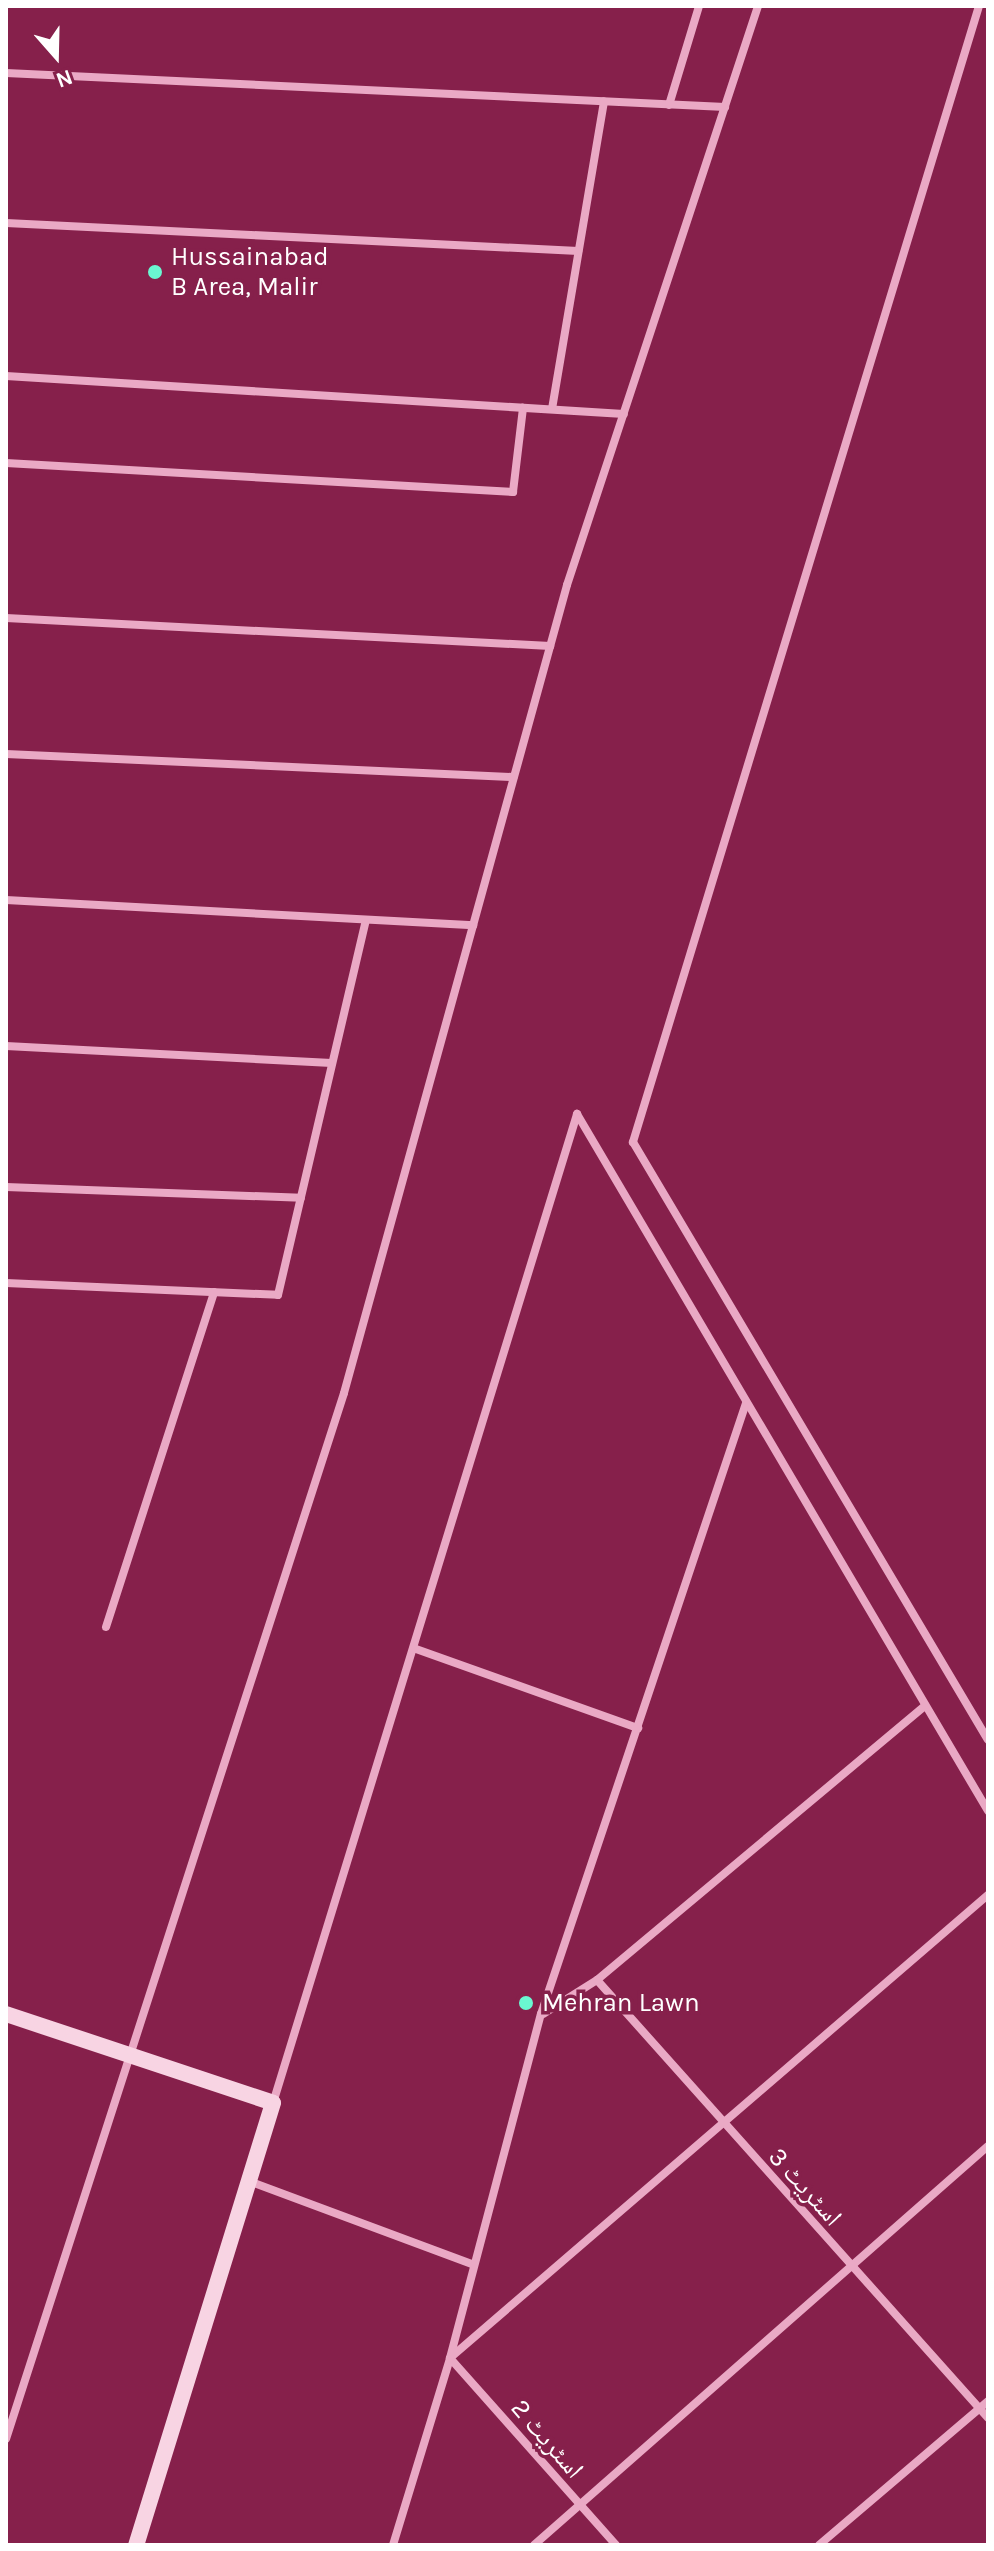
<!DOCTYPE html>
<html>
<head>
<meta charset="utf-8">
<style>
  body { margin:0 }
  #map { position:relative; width:994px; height:2551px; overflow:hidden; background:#86204b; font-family:Karla,"Noto Naskh Arabic",sans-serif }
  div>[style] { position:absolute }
  .street>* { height:8px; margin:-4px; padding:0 4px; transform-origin:4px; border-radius:4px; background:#eaa9c5 }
  .secondary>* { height:16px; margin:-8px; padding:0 8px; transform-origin:8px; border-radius:8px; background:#f8d4e3 }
  .dots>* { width:22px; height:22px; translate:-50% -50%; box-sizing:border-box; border:4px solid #86204b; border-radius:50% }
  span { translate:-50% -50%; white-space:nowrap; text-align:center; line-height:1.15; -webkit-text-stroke:7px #86204b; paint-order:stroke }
  .poi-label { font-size:26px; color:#fff }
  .left { translate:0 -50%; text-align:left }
  .street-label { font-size:26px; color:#fff }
  .frame { position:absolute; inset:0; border:8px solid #fff; pointer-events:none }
  .north { position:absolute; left:16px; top:16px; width:80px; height:80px; -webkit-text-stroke:6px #86204b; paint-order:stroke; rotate:160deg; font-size:22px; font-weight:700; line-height:32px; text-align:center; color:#fff }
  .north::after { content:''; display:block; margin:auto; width:28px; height:36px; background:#fff; clip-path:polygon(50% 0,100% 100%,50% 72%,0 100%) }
</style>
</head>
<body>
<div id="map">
  <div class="street">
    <i style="left:979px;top:6px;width:1188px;rotate:106.94deg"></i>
    <i style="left:633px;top:1142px;width:695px;rotate:59.3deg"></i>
    <i style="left:6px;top:73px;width:720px;rotate:2.71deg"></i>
    <i style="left:669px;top:105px;width:103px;rotate:-73.1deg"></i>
    <i style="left:6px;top:223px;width:573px;rotate:2.8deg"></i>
    <i style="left:6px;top:376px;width:619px;rotate:3.52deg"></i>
    <i style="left:552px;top:409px;width:312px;rotate:-80.4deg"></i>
    <i style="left:6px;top:463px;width:508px;rotate:3.27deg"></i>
    <i style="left:513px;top:492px;width:85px;rotate:-83.2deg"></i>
    <i style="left:6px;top:618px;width:545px;rotate:2.95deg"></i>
    <i style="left:6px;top:754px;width:508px;rotate:2.6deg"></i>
    <i style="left:6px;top:900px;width:468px;rotate:3.1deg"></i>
    <i style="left:6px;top:1046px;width:326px;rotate:3deg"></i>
    <i style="left:6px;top:1187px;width:295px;rotate:2.1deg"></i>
    <i style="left:6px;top:1283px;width:272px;rotate:2.5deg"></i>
    <i style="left:278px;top:1295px;width:385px;rotate:-76.8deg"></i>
    <i style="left:106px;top:1627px;width:352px;rotate:-72.1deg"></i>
    <i style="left:416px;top:1649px;width:236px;rotate:19.6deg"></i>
    <i style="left:597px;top:1980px;width:587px;rotate:48.24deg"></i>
    <i style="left:543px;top:2014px;width:64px;rotate:-32.2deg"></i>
    <i style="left:597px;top:1980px;width:427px;rotate:-39.9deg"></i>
    <i style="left:273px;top:2103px;width:1035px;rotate:-72.91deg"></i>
    <i style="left:577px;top:1114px;width:809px;rotate:59.47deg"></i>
    <i style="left:246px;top:2180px;width:243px;rotate:20.4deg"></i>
    <i style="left:6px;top:2439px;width:1099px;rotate:-72.09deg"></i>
    <i style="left:344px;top:1393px;width:838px;rotate:-74.57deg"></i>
    <i style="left:567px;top:585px;width:610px;rotate:-71.74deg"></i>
    <i style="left:393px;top:2545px;width:195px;rotate:-73deg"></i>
    <i style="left:450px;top:2358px;width:356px;rotate:-75.2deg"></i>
    <i style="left:541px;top:2014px;width:644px;rotate:-71.45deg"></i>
    <i style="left:534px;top:2545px;width:604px;rotate:-41.31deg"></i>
    <i style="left:616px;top:2545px;width:250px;rotate:-131.6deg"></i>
    <i style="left:450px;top:2358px;width:710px;rotate:-40.72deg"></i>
    <i style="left:819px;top:2545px;width:222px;rotate:-40.4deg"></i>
  </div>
  <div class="secondary">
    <i style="left:6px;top:2014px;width:281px;rotate:18.4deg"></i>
    <i style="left:273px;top:2103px;width:463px;rotate:107.2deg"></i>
  </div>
  <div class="dots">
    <i style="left:155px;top:272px;background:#6af7d1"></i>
    <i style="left:526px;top:2003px;background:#6af7d1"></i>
  </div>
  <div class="poi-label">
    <span class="left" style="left:171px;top:272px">Hussainabad<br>B Area, Malir</span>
    <span class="left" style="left:542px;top:2003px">Mehran Lawn</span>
  </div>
  <div class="street-label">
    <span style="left:805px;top:2187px;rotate:48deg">اسٹریٹ 3</span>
    <span style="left:547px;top:2439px;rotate:49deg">اسٹریٹ 2</span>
  </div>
  <div class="frame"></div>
  <div class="north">N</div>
</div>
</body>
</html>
